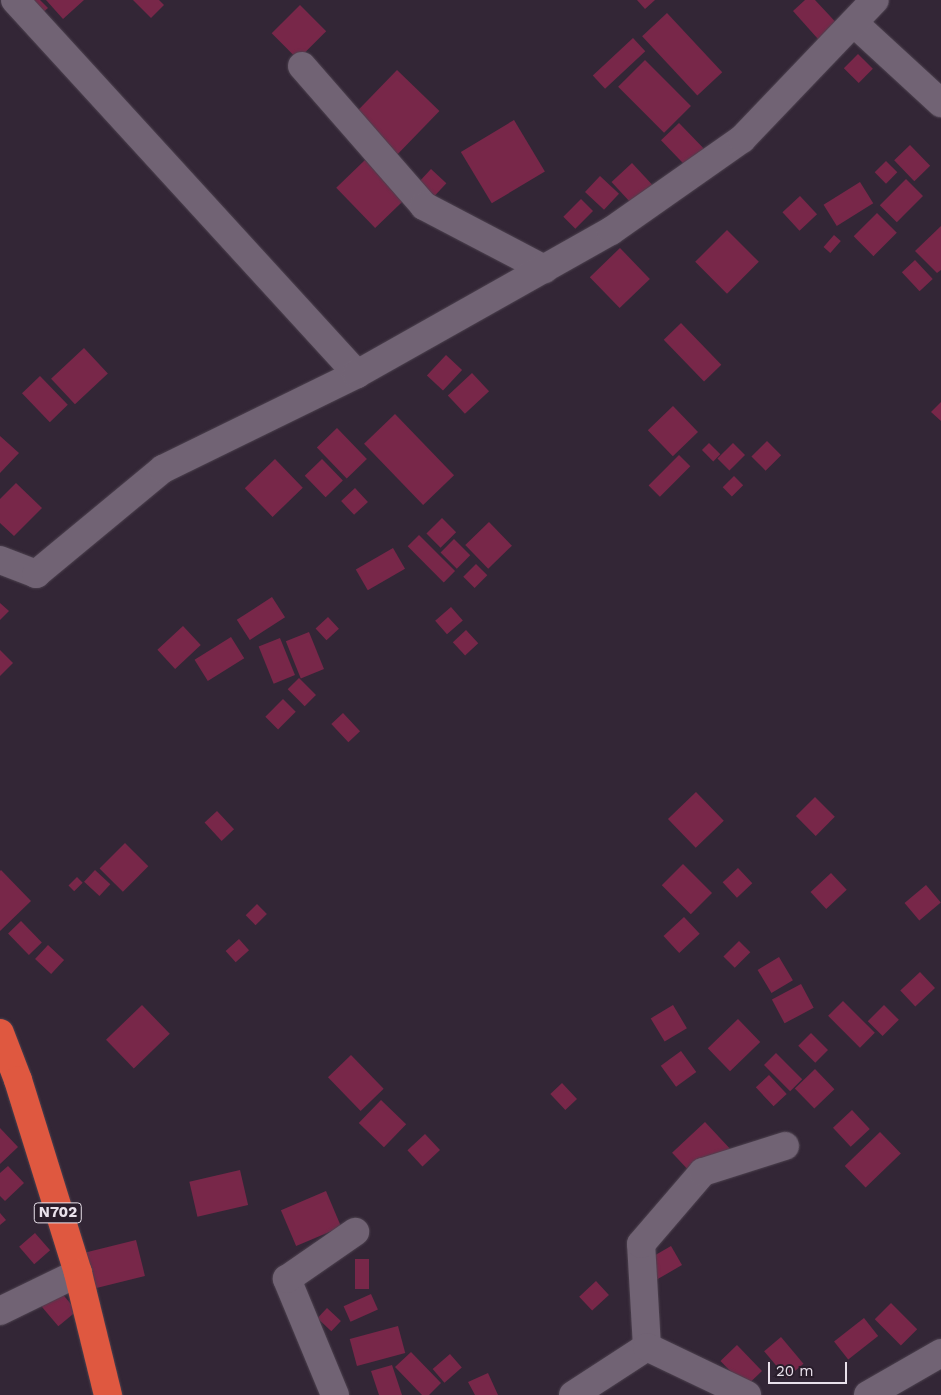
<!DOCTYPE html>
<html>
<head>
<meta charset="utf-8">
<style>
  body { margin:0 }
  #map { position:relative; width:941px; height:1395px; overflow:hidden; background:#332636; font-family:"Work Sans",sans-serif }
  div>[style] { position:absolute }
  .building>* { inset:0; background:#782749; transform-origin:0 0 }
  .roads { filter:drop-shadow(0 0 1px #4c414e) drop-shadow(0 0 1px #4c414e) }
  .minor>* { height:28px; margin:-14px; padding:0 14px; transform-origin:14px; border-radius:14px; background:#716374 }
  .highway>* { height:28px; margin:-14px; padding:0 14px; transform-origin:14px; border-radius:14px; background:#df5840 }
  span { translate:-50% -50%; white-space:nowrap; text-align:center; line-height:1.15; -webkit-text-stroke:4px #291d2b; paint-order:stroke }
  .shield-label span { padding:1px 4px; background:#291d2b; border:1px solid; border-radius:4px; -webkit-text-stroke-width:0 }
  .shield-label { font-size:15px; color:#e9e1eb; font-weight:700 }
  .scale { position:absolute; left:768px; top:1362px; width:79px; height:22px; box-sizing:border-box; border:2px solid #e9e1eb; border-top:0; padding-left:6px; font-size:15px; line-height:18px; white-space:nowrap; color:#e9e1eb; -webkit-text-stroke:4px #291d2b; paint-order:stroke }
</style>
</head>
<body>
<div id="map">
  <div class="building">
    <i style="clip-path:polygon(14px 0,40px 0,48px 8px,33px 21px)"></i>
    <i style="clip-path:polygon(46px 0,84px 0,63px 19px)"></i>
    <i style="clip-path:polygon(133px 0,159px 0,164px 5px,151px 18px)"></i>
    <i style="clip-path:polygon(637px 0,655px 0,645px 9px)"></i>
    <i style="clip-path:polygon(805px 0,815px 0,844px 31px,826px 48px,793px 11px)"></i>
    <i style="left:300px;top:5px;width:37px;height:40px;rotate:45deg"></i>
    <i style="left:667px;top:13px;width:81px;height:34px;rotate:47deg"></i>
    <i style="left:633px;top:38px;width:18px;height:55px;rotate:47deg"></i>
    <i style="left:858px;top:54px;width:21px;height:20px;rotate:45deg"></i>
    <i style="left:645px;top:60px;width:65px;height:38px;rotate:45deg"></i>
    <i style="left:397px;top:70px;width:59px;height:62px;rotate:44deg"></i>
    <i style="left:514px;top:120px;width:60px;height:62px;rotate:59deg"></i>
    <i style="left:679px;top:123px;width:45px;height:25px;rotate:46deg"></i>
    <i style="left:910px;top:145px;width:29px;height:22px;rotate:46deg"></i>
    <i style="left:365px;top:160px;width:56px;height:40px;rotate:46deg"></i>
    <i style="left:886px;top:161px;width:16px;height:16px;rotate:45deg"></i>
    <i style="left:632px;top:163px;width:33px;height:28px;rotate:47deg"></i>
    <i style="left:431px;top:169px;width:21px;height:32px;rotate:43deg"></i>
    <i style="left:600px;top:176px;width:26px;height:22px;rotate:43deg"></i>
    <i style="left:906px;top:179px;width:24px;height:37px;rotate:45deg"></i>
    <i style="left:860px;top:182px;width:25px;height:43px;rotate:58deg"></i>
    <i style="left:800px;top:196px;width:25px;height:24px;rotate:47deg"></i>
    <i style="left:581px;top:199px;width:17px;height:25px;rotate:45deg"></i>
    <i style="left:877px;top:213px;width:28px;height:33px;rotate:45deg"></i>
    <i style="clip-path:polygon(941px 226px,941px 270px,937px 273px,915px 251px)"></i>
    <i style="left:727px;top:230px;width:45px;height:45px;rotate:45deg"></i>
    <i style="left:834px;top:235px;width:9px;height:16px;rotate:41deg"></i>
    <i style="left:620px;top:248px;width:43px;height:42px;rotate:46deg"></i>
    <i style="left:915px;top:260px;width:26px;height:18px;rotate:47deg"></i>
    <i style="left:681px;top:323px;width:58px;height:24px;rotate:46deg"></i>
    <i style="left:84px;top:348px;width:35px;height:45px;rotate:47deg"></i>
    <i style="left:446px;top:355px;width:22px;height:28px;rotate:43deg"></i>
    <i style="left:472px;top:373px;width:25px;height:33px;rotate:47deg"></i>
    <i style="left:40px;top:376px;width:40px;height:25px;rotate:46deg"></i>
    <i style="clip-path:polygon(941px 402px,941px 421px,931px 412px)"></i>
    <i style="left:673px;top:406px;width:36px;height:35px;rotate:46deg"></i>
    <i style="left:395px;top:414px;width:85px;height:43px;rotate:46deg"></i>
    <i style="left:337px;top:428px;width:43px;height:28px;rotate:46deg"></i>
    <i style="clip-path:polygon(0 436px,19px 453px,0 473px)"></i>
    <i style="left:767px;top:441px;width:20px;height:22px;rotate:45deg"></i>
    <i style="left:709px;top:443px;width:16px;height:10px;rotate:45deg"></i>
    <i style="left:733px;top:443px;width:17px;height:22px;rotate:45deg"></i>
    <i style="left:679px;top:455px;width:16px;height:43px;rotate:45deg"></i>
    <i style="left:275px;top:459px;width:40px;height:42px;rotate:46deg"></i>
    <i style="left:322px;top:459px;width:30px;height:24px;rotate:46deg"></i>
    <i style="left:734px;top:476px;width:13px;height:16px;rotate:45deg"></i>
    <i style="clip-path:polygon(16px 483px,42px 508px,14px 536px,0 523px,0 499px)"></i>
    <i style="left:355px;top:488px;width:19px;height:19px;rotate:47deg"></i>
    <i style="left:442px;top:518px;width:20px;height:22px;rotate:45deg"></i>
    <i style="left:489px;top:522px;width:33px;height:33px;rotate:46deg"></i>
    <i style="left:419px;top:535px;width:51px;height:16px;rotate:45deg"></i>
    <i style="left:454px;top:539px;width:23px;height:19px;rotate:45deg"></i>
    <i style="left:393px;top:548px;width:24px;height:43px;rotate:60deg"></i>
    <i style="left:476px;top:564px;width:16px;height:18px;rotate:45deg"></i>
    <i style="left:272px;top:597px;width:24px;height:42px;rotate:57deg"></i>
    <i style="clip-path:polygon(0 603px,9px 611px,0 620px)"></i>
    <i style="left:451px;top:607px;width:18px;height:21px;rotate:49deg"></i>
    <i style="left:328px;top:617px;width:16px;height:17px;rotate:47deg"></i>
    <i style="left:183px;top:626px;width:26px;height:35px;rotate:47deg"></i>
    <i style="left:466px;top:630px;width:18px;height:18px;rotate:47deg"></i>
    <i style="left:309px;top:632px;width:40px;height:25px;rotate:68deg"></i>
    <i style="left:231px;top:637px;width:25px;height:43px;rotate:58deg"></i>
    <i style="left:280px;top:638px;width:40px;height:23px;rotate:68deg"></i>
    <i style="clip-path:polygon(0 650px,13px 663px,0 676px)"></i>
    <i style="left:299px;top:678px;width:24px;height:16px;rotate:45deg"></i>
    <i style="left:283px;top:699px;width:18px;height:25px;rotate:45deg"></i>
    <i style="left:343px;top:713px;width:25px;height:16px;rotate:47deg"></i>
    <i style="left:696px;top:792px;width:40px;height:39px;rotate:46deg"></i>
    <i style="left:815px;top:797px;width:28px;height:27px;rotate:45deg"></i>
    <i style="left:217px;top:811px;width:25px;height:17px;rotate:47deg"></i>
    <i style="left:125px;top:843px;width:33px;height:36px;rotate:45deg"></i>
    <i style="left:683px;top:864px;width:41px;height:30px;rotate:45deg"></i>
    <i style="left:738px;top:868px;width:21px;height:21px;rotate:47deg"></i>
    <i style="clip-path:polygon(1px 870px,31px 901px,0 931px,0 871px)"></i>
    <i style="left:95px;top:870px;width:21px;height:16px;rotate:43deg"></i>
    <i style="left:831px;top:873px;width:23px;height:28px;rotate:47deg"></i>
    <i style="left:77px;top:877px;width:8px;height:12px;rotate:45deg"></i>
    <i style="left:926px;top:885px;width:23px;height:28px;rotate:50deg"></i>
    <i style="left:257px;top:904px;width:14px;height:16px;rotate:45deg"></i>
    <i style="left:684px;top:917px;width:23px;height:28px;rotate:47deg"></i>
    <i style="left:21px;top:921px;width:30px;height:18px;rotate:46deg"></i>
    <i style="left:239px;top:939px;width:15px;height:18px;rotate:48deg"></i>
    <i style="left:739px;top:941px;width:16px;height:22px;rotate:45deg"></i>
    <i style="left:48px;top:945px;width:22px;height:19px;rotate:43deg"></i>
    <i style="left:779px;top:957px;width:27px;height:25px;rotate:59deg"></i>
    <i style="left:920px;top:972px;width:22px;height:27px;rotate:47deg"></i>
    <i style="left:801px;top:984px;width:27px;height:33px;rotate:62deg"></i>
    <i style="left:843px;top:1001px;width:45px;height:21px;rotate:45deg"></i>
    <i style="left:142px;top:1005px;width:40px;height:50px;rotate:46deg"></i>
    <i style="left:673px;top:1005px;width:27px;height:26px;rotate:59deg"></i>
    <i style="left:884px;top:1005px;width:21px;height:23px;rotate:45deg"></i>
    <i style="left:738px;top:1019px;width:32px;height:42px;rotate:46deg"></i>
    <i style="left:811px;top:1033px;width:24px;height:18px;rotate:45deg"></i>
    <i style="left:681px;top:1051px;width:26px;height:25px;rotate:54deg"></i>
    <i style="left:776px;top:1053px;width:37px;height:17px;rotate:45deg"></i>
    <i style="left:351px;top:1055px;width:47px;height:32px;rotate:46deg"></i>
    <i style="left:815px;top:1069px;width:28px;height:28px;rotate:46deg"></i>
    <i style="left:769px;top:1075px;width:26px;height:18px;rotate:47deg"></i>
    <i style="left:562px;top:1083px;width:22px;height:16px;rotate:47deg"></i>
    <i style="left:381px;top:1100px;width:35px;height:32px;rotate:44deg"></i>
    <i style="left:852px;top:1110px;width:26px;height:26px;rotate:47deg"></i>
    <i style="left:705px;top:1122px;width:48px;height:45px;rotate:47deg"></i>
    <i style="clip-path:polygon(0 1128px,18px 1147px,0 1164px)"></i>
    <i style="left:880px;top:1132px;width:30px;height:49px;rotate:46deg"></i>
    <i style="left:425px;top:1134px;width:22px;height:24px;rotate:47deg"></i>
    <i style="clip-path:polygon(8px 1166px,24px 1183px,5px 1201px,0 1196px,0 1173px)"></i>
    <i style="left:240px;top:1170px;width:36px;height:52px;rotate:77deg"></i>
    <i style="left:326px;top:1191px;width:39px;height:49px;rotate:67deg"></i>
    <i style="clip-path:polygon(0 1213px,6px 1220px,0 1225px)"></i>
    <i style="left:35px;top:1233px;width:23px;height:21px;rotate:49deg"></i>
    <i style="left:136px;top:1240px;width:37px;height:52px;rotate:76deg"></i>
    <i style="left:671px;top:1246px;width:22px;height:37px;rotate:60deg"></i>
    <i style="left:355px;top:1259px;width:14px;height:30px"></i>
    <i style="left:596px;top:1281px;width:19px;height:23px;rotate:47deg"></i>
    <i style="left:60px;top:1291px;width:26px;height:24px;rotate:50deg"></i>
    <i style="left:371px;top:1294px;width:17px;height:30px;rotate:66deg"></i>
    <i style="left:891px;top:1303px;width:37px;height:23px;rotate:45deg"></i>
    <i style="left:327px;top:1308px;width:19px;height:14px;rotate:43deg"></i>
    <i style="left:864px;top:1318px;width:23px;height:38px;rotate:52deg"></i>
    <i style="left:398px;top:1326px;width:28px;height:50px;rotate:75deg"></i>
    <i style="left:781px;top:1337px;width:35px;height:22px;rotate:50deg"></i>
    <i style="left:737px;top:1345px;width:36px;height:23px;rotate:46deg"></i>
    <i style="clip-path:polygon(411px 1352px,441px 1383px,429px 1395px,422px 1395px,395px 1367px)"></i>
    <i style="left:450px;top:1354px;width:18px;height:23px;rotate:49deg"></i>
    <i style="clip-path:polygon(392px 1365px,402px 1395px,379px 1395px,371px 1371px)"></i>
    <i style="clip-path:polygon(488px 1373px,498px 1395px,475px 1395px,468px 1382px)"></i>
  </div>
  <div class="roads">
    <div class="minor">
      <i style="left:15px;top:0;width:507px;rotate:47.56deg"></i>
      <i style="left:855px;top:24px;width:117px;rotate:42.6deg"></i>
      <i style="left:302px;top:66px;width:186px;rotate:48.9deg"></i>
      <i style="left:424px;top:206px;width:136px;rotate:27.7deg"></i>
      <i style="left:0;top:560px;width:39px;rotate:21deg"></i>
      <i style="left:36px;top:574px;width:165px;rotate:-39.6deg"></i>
      <i style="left:163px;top:469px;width:216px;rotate:-26.1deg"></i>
      <i style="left:357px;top:374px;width:291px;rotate:-29.4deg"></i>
      <i style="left:611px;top:231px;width:160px;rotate:-35.1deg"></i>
      <i style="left:742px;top:139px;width:192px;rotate:-46.3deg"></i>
      <i style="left:0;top:1311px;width:87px;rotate:-26deg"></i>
      <i style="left:647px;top:1347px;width:103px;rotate:-93.3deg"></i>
      <i style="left:641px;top:1244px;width:95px;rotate:-49.3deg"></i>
      <i style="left:703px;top:1172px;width:86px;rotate:-17.6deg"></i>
      <i style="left:335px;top:1395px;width:126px;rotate:-112.5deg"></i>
      <i style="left:287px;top:1279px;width:83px;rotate:-34.7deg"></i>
      <i style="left:573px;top:1395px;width:88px;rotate:-33deg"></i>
      <i style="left:647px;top:1347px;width:111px;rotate:25.6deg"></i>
      <i style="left:868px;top:1395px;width:84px;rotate:-29.9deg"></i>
    </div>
    <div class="highway">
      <i style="left:0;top:1033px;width:50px;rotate:69deg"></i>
      <i style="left:18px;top:1080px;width:202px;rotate:72.7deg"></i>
      <i style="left:78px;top:1273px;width:126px;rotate:76.2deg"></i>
    </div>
  </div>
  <div class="shield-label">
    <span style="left:58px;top:1213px">N702</span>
  </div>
  <div class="scale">20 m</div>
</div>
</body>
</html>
